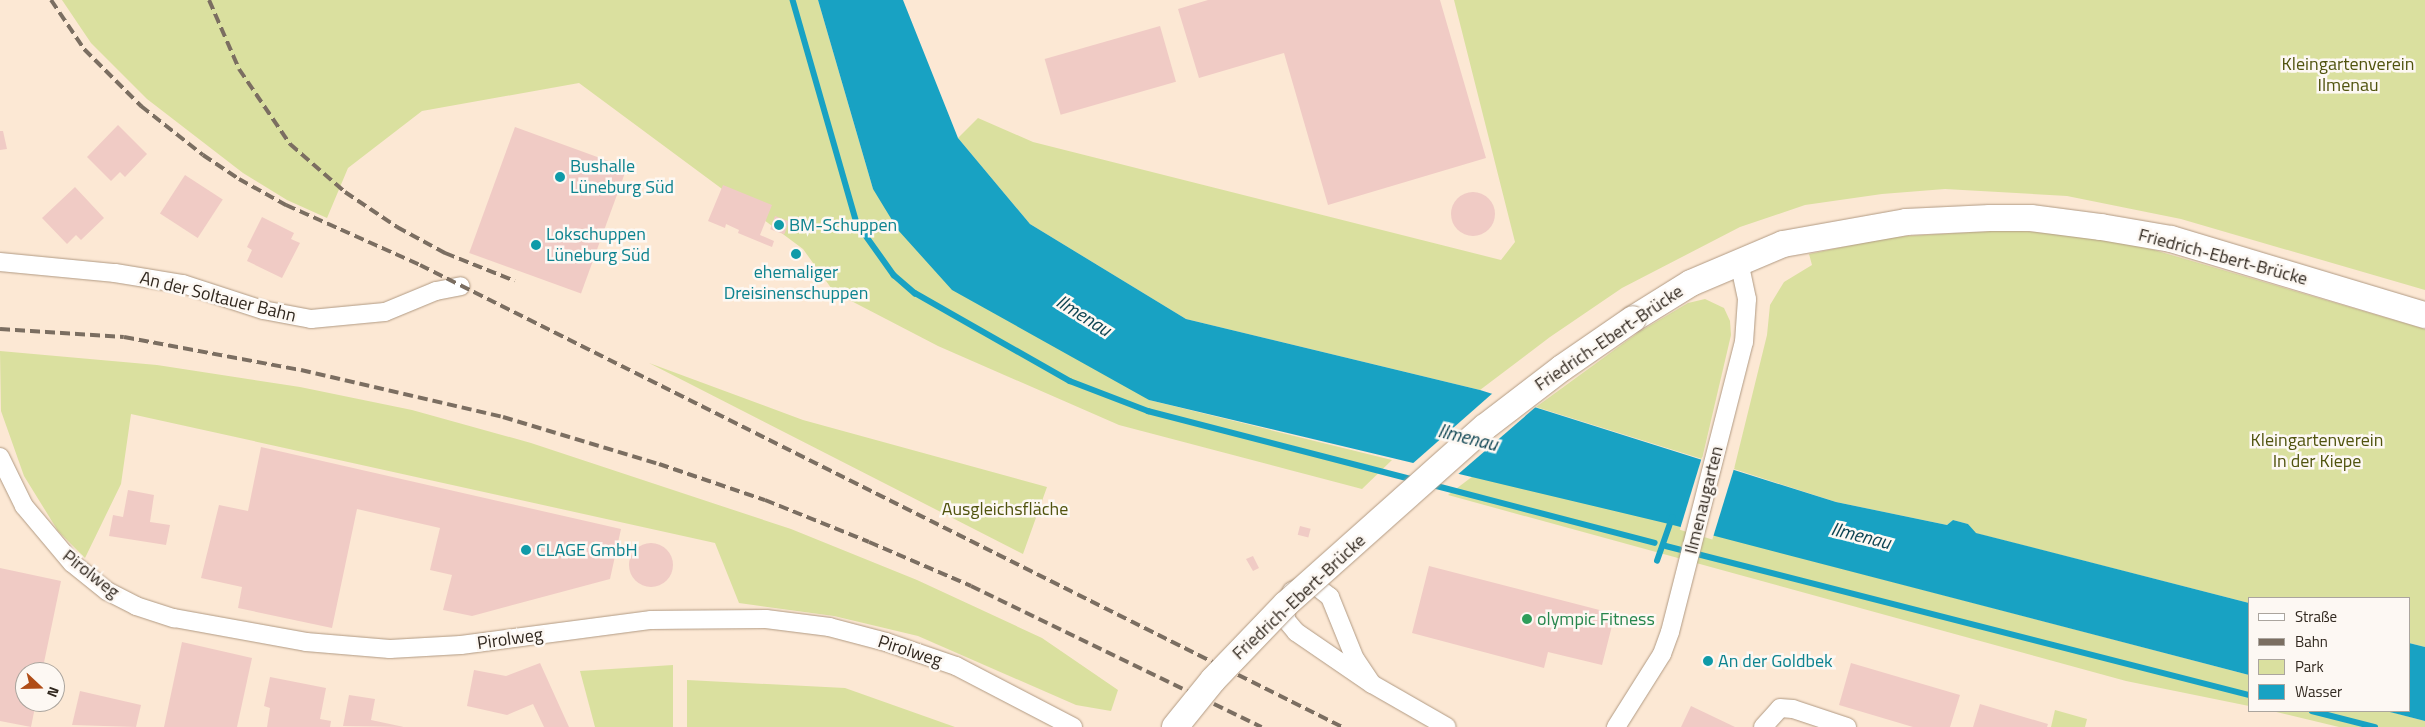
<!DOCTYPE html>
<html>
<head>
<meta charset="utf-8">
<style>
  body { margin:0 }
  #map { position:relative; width:2425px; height:727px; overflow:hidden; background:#fce8d4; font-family:"Titillium Web",sans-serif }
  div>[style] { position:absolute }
  .green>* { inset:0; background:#dae09f }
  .water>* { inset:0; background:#18a2c3 }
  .pier>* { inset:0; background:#fce8d4; transform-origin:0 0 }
  .stream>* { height:5.5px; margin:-2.75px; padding:0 2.75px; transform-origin:2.75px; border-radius:2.75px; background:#18a2c3 }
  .building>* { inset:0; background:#f0cbc5; transform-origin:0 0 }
  .round { border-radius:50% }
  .roads { filter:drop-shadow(0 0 1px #b19a83) drop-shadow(0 0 1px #b19a83) }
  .minor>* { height:18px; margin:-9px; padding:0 9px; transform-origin:9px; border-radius:9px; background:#fff }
  .secondary>* { height:26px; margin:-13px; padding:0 13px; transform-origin:13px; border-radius:13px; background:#fff }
  .rail>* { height:4px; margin-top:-2px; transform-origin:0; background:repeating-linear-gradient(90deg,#7b6e61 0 10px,transparent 0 15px) }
  .bridges { filter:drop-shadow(0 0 1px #b19a83) drop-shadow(0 0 1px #b19a83) }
  .secondary-bridge>* { height:26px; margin:-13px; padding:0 13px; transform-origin:13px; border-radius:13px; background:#fff }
  .dots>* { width:14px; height:14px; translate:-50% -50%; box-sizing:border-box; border:2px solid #fdf8f3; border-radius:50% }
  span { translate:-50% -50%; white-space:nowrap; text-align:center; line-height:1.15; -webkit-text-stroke:5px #fdf8f3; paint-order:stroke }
  .park-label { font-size:18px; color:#50530e }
  .culture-label { font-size:18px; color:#0d838f }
  .left { translate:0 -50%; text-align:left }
  .street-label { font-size:18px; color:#31281f }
  .leisure-label { font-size:18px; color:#27864d }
  .water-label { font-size:19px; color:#0e4452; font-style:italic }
  .legend { position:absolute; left:2248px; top:597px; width:162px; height:115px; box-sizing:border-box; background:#fdf8f3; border:1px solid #aba59e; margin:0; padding:6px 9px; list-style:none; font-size:15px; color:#31281f }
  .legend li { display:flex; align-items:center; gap:10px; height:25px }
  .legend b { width:25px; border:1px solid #aba59e }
  .north { position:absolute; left:15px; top:662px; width:50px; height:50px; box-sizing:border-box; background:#fdf8f3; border:1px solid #aba59e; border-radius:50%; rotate:111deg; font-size:14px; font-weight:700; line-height:20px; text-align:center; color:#31281f }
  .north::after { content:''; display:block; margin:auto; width:18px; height:22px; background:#b04d17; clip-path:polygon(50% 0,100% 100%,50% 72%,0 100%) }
</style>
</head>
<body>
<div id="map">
  <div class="green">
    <i style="clip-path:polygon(62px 0,818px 0,873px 189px,1149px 400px,1392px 460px,1362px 489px,1119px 425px,938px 346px,834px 292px,803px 249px,579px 83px,422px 111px,348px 168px,327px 218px,287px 200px,243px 173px,147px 99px,91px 43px)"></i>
    <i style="clip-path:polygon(1454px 0,2425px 0,2425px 290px,2181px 219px,2067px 196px,1945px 189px,1882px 194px,1805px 205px,1740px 227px,1622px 288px,1550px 337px,1480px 390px,1186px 319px,1030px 224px,958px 138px,978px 118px,1033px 142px,1501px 260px,1515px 242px)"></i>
    <i style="clip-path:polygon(2004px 230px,2069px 234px,2144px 247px,2425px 329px,2425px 647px,2409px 643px,2409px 598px,2249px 598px,2249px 603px,1975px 533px,1968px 524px,1953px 520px,1947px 525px,1836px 502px,1734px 469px,1767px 335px,1770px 305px,1784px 282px,1812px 265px,1809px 254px,1891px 237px)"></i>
    <i style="clip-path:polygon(1705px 299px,1724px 308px,1730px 321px,1731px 335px,1702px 459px,1536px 407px,1639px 332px,1688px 303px)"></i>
    <i style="clip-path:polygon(0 351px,157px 365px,300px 387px,412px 410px,531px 443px,791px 529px,917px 580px,1042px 638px,1118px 690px,1111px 711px,1076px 705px,918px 636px,834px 616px,739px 603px,715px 543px,131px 414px,121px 484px,85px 558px,58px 531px,24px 476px,1px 411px)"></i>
    <i style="clip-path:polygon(649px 363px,803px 420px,1047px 487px,1023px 554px)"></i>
    <i style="clip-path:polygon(1477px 473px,2249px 675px,2249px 706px,2126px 681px,1448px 495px)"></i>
    <i style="clip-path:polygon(673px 665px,673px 727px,595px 727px,580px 671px)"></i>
    <i style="clip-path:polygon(687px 680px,845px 688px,955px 727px,687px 727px)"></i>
    <i style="clip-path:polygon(2055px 710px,2087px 719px,2085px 727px,2051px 727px)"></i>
    <i style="clip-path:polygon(2272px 711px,2387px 711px,2425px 721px,2425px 727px,2339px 727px)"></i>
  </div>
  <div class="water">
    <i style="clip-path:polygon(818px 0,903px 0,958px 138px,1030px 224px,1186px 319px,1480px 390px,1836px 502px,1947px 525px,1953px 520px,1968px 524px,1976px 533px,2249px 603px,2249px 675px,1669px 524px,1149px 400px,952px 290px,898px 230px,873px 189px)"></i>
    <i style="clip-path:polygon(2409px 643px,2425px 647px,2425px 721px,2386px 711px,2409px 711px)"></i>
  </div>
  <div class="pier">
    <i style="clip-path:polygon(1494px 392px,1538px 405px,1456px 476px,1411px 465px)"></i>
    <i style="left:1702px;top:457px;width:34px;height:76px;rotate:17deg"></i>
  </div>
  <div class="stream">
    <i style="left:793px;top:0;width:232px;rotate:74deg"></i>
    <i style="left:857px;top:223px;width:64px;rotate:54.6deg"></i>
    <i style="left:894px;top:275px;width:28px;rotate:41deg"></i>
    <i style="left:915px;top:293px;width:178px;rotate:29.6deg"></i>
    <i style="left:1070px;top:381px;width:84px;rotate:21deg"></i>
    <i style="left:1148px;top:411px;width:275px;rotate:14.5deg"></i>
    <i style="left:1433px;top:485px;width:229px;rotate:14.6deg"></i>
    <i style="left:1666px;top:546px;width:602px;rotate:14.34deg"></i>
    <i style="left:1657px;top:561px;width:46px;rotate:-70.8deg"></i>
    <i style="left:2312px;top:711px;width:65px;rotate:14.3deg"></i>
  </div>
  <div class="building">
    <i style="clip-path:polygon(1208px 0,1440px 0,1486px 158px,1328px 205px,1284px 53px,1199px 78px,1178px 9px)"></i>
    <i style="left:1160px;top:26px;width:58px;height:120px;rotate:74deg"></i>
    <i style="clip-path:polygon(118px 125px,147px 154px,125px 177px,120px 172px,111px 181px,87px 157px)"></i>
    <i style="left:515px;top:127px;width:119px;height:134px;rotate:20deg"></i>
    <i style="clip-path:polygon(0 131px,3px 131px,7px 149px,0 150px)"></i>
    <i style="left:185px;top:175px;width:45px;height:46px;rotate:33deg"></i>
    <i style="clip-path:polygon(723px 185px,772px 205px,760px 235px,774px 241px,772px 247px,738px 233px,739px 230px,726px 224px,725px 228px,708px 221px)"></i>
    <i style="clip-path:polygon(75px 187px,104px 218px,81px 240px,76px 235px,67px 244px,42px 218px)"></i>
    <i class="round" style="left:1451px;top:192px;width:44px;height:44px"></i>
    <i style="left:775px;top:216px;width:15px;height:14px;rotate:20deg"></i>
    <i style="clip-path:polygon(262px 217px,294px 233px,291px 239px,300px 243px,282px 278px,247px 261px,252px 250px,247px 247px)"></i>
    <i style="left:795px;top:249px;width:5px;height:9px;rotate:22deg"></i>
    <i style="clip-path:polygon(261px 447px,621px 529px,610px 579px,472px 616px,443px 610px,452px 575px,430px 570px,440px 528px,357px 509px,332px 628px,238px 608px,242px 587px,201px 578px,219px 505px,248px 511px)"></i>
    <i style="clip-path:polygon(128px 490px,154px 495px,150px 522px,170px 525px,166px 545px,109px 536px,113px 515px,123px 517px)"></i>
    <i style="left:1300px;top:526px;width:11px;height:9px;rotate:15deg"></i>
    <i class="round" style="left:629px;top:543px;width:44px;height:44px"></i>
    <i style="clip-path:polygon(1253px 556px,1259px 568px,1253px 571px,1246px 559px)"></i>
    <i style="clip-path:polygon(1429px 566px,1615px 614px,1602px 665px,1548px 652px,1544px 668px,1412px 633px)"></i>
    <i style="clip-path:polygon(0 568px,61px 581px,42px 672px,23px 671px,19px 689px,25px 690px,25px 702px,36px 702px,31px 727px,0 721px)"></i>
    <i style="clip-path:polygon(182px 642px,252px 658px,237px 727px,164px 727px)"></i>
    <i style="left:1706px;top:655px;width:6px;height:9px;rotate:18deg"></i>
    <i style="clip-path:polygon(540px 663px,569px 727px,544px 727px,533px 704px,507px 715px,467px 706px,474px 670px,506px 676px)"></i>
    <i style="clip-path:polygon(1851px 663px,1960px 695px,1950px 727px,1913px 727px,1839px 705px)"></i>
    <i style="clip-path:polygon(270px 677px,326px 688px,320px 719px,331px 721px,330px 727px,267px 727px,270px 708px,264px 706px)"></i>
    <i style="clip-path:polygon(80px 691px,141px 705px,136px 727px,72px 725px)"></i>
    <i style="clip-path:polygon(349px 695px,375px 699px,371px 720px,404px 727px,343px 726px)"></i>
    <i style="clip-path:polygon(1980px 704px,2048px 724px,2047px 727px,1973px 727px)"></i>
    <i style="clip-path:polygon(1691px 706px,1712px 716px,1735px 727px,1681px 727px)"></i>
  </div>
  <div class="roads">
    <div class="minor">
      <i style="left:0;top:262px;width:116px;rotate:5.5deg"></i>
      <i style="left:115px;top:273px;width:69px;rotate:9.2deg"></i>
      <i style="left:183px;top:284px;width:84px;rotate:18deg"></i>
      <i style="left:263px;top:310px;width:49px;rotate:10.6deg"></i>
      <i style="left:311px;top:319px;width:74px;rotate:-5.4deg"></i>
      <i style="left:385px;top:312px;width:55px;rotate:-22.4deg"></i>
      <i style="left:436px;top:291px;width:25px;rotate:-11deg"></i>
      <i style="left:0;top:457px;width:55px;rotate:63.9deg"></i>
      <i style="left:24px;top:506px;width:75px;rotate:49.9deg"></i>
      <i style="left:72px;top:563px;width:45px;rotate:38.7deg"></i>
      <i style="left:107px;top:591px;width:33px;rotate:27deg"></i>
      <i style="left:136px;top:606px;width:40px;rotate:18deg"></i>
      <i style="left:174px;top:618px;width:134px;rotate:10.3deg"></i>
      <i style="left:306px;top:642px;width:84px;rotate:4.8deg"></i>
      <i style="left:390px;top:649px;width:71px;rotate:-3.2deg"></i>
      <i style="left:461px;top:645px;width:192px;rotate:-7.5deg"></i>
      <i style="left:651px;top:620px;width:115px;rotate:-0.5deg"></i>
      <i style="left:766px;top:619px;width:64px;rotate:7.2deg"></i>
      <i style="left:829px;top:627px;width:59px;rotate:14.7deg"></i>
      <i style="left:886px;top:642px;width:74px;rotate:18.9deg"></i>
      <i style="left:956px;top:666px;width:132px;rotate:27.5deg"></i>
      <i style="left:1372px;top:684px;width:30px;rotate:-124deg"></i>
      <i style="left:1355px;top:659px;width:67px;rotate:-112deg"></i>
      <i style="left:1330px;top:597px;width:16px;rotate:-142deg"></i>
      <i style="left:1317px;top:587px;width:14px;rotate:-176deg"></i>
      <i style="left:1303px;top:586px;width:12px;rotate:156deg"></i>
      <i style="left:1292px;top:591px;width:15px;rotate:118deg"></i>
      <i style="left:1285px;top:604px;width:16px;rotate:86deg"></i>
      <i style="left:1286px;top:620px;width:16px;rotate:50deg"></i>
      <i style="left:1296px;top:632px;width:92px;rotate:34.4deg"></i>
      <i style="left:1372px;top:684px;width:86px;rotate:29.8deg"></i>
      <i style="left:1616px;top:727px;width:86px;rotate:-57.8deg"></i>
      <i style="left:1662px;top:654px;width:23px;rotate:-70deg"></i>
      <i style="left:1670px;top:632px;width:299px;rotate:-75.7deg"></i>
      <i style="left:1744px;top:342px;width:43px;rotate:-86deg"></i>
      <i style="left:1747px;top:299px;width:40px;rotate:-102deg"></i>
      <i style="left:1763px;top:727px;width:25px;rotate:-48deg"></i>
      <i style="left:1780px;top:708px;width:13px;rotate:4deg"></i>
      <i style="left:1793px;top:709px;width:57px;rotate:18.4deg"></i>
    </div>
    <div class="secondary">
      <i style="left:1633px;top:319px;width:68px;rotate:-31.8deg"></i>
      <i style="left:1691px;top:283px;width:100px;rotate:-23deg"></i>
      <i style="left:1783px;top:244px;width:125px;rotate:-10.1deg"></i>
      <i style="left:1906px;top:222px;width:84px;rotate:-2.7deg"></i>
      <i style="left:1990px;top:218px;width:41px"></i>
      <i style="left:2031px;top:218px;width:71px;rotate:7.3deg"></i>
      <i style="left:2101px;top:227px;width:71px;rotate:9.7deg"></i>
      <i style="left:2171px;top:239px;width:265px;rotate:16.7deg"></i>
    </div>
  </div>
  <div class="rail">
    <i style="left:51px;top:0;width:59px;rotate:56deg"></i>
    <i style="left:84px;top:49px;width:81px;rotate:45deg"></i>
    <i style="left:141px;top:106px;width:79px;rotate:38.3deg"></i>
    <i style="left:203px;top:155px;width:43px;rotate:33.7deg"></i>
    <i style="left:239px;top:179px;width:54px;rotate:29deg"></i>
    <i style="left:286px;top:205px;width:147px;rotate:24.1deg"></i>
    <i style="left:420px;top:265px;width:1031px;rotate:26.61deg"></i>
    <i style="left:209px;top:0;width:75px;rotate:66.5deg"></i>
    <i style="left:239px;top:69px;width:91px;rotate:55.8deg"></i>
    <i style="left:290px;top:144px;width:73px;rotate:41.1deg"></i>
    <i style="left:345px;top:192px;width:63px;rotate:33.9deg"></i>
    <i style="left:397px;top:227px;width:55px;rotate:28.4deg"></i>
    <i style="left:445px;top:253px;width:75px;rotate:21.8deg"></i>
    <i style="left:0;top:329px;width:124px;rotate:3.7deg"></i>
    <i style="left:124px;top:337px;width:180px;rotate:10.6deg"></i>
    <i style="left:301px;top:370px;width:207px;rotate:13.1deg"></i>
    <i style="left:503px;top:417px;width:163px;rotate:16.8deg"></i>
    <i style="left:659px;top:464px;width:112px;rotate:18.8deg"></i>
    <i style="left:765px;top:500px;width:112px;rotate:22deg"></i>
    <i style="left:869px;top:542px;width:111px;rotate:23.3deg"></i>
    <i style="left:971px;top:586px;width:323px;rotate:25.9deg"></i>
  </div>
  <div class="bridges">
    <div class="secondary-bridge">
      <i style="left:1175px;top:727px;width:60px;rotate:-51deg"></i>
      <i style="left:1213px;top:680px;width:105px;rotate:-46.2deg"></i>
      <i style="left:1286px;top:604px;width:266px;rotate:-41.7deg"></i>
      <i style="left:1485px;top:427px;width:97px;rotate:-37.5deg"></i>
      <i style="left:1562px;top:368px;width:86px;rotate:-34.6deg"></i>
    </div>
  </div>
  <div class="dots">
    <i style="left:560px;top:177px;background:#0f9aa8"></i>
    <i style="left:779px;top:225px;background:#0f9aa8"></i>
    <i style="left:536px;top:245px;background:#0f9aa8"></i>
    <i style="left:796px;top:254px;background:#0f9aa8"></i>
    <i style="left:526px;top:550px;background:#0f9aa8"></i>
    <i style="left:1527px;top:619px;background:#2e9e5b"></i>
    <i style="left:1708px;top:661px;background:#0f9aa8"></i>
  </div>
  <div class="park-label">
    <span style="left:2348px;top:75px">Kleingartenverein<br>Ilmenau</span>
    <span style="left:2317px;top:451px">Kleingartenverein<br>In der Kiepe</span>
    <span style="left:1005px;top:509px">Ausgleichsfläche</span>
  </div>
  <div class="culture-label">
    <span class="left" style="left:570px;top:177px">Bushalle<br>Lüneburg Süd</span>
    <span class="left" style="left:789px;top:225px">BM-Schuppen</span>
    <span class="left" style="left:546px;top:245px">Lokschuppen<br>Lüneburg Süd</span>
    <span style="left:796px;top:283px">ehemaliger<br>Dreisinenschuppen</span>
    <span class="left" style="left:536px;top:550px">CLAGE GmbH</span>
    <span class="left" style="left:1718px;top:661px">An der Goldbek</span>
  </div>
  <div class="street-label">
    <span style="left:2223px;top:257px;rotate:15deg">Friedrich-Ebert-Brücke</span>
    <span style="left:218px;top:297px;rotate:14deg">An der Soltauer Bahn</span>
    <span style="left:1609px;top:338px;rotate:-34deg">Friedrich-Ebert-Brücke</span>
    <span style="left:1704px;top:500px;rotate:-76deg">Ilmenaugarten</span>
    <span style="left:91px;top:574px;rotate:38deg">Pirolweg</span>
    <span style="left:1299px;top:597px;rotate:-43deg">Friedrich-Ebert-Brücke</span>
    <span style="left:510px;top:639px;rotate:-8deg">Pirolweg</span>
    <span style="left:910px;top:651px;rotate:18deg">Pirolweg</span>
  </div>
  <div class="leisure-label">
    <span class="left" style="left:1537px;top:619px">olympic Fitness</span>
  </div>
  <div class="water-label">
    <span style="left:1084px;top:315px;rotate:32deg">Ilmenau</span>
    <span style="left:1468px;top:437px;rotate:14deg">Ilmenau</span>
    <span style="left:1861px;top:535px;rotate:14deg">Ilmenau</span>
  </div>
  <ul class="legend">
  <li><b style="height:6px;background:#fff"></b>Straße</li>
  <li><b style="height:6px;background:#7b6e61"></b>Bahn</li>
  <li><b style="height:14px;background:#dae09f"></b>Park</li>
  <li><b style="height:14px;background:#18a2c3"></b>Wasser</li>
  </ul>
  <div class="north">N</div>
</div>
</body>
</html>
